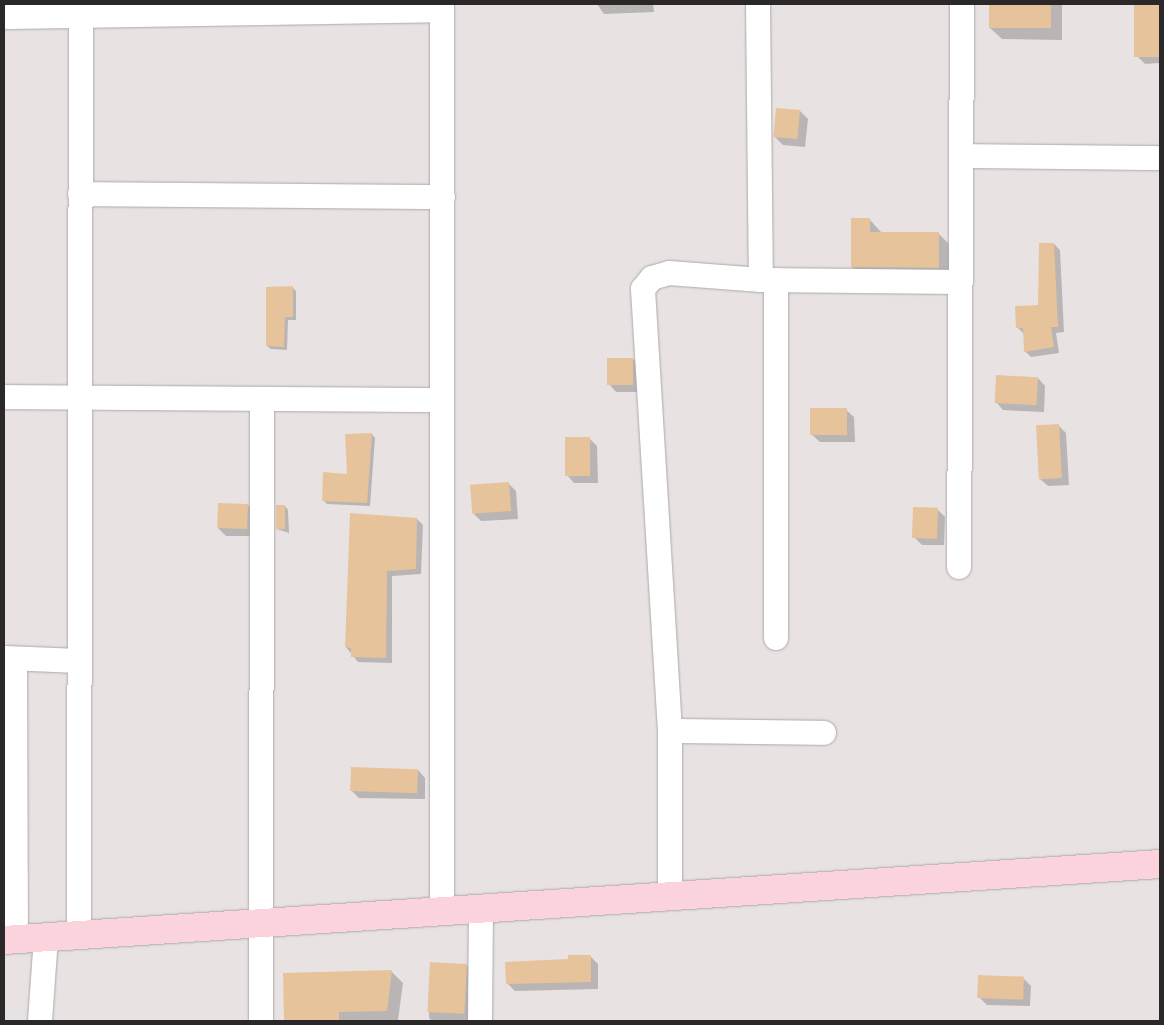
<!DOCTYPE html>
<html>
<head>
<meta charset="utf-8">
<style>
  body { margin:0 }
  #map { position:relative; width:1164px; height:1025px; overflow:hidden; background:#e8e3e2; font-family:"Playfair Display",serif }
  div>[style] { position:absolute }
  .shadow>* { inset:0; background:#0003 }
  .building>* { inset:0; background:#e7c39c; transform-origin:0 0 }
  .roads { filter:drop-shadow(0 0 1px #ada9a7) drop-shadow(0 0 1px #ada9a7) }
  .street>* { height:24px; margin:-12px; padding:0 12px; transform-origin:12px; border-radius:12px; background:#fff }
  .secondary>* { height:28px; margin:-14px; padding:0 14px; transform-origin:14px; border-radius:14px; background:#fad3dc }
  span { translate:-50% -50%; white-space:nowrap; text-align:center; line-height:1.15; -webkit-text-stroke:4px #f5f1ef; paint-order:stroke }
  .frame { position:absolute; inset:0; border:5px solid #2a2828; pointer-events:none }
</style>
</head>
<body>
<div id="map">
  <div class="shadow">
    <i style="clip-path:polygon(597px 4px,653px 4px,654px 12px,604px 14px)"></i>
    <i style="clip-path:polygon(990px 4px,1062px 4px,1062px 40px,1002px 39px,990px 28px)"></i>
    <i style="clip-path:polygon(1136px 4px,1160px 4px,1160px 63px,1145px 64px,1138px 57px)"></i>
    <i style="clip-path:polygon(778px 109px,800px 111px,808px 119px,805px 147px,783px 145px,775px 137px)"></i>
    <i style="clip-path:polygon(870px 220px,882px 233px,938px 233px,950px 245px,950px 279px,864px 278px,852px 267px)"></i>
    <i style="clip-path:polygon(1054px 244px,1060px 250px,1064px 332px,1056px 333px,1059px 353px,1031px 357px,1025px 351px,1024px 334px,1018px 328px,1040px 306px)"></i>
    <i style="clip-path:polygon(293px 288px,296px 291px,296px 320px,288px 320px,287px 350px,271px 349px,267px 346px)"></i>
    <i style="clip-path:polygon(633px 359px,641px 367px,642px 392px,616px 392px,609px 384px)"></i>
    <i style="clip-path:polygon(1038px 378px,1045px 386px,1044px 412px,1003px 410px,996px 402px)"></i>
    <i style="clip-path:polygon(846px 410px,854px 417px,855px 442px,820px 442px,812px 435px)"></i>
    <i style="clip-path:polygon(1059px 426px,1066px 433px,1069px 485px,1048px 486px,1040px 479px)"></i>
    <i style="clip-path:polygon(372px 434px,375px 438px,370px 506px,327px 504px,323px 500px,348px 475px)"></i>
    <i style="clip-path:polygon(589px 438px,597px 446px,598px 483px,574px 483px,567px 475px)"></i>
    <i style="clip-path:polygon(508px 483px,516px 491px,518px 519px,481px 521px,473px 513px)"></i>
    <i style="clip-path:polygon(248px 505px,255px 513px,255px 536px,226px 536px,218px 528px)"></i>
    <i style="clip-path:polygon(285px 506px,288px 510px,289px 533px,277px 529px)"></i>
    <i style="clip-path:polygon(937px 509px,945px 517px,944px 545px,922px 545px,914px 537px)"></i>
    <i style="clip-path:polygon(352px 514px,417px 519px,423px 525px,421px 574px,392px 576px,392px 663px,358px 662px,346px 647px)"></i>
    <i style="clip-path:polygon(418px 770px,425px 778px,425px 799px,359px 798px,351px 790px)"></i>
    <i style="clip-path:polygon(590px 956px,598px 964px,598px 989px,515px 991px,507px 983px,569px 960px)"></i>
    <i style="clip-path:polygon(431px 963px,466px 965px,474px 973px,473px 1021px,432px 1021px,429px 1018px)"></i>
    <i style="clip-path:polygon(392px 972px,403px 983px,398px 1020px,411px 1021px,286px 1021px,284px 974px)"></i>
    <i style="clip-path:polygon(1023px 978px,1031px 986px,1030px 1006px,987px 1005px,979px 997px)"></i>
  </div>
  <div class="building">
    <i style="left:989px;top:4px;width:62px;height:24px"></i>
    <i style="left:1134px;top:4px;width:26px;height:53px"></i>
    <i style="left:776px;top:108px;width:24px;height:29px;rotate:5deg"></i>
    <i style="clip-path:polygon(851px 218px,870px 218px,870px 232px,939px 232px,939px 268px,851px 267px)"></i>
    <i style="clip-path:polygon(1039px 243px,1054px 243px,1058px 327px,1051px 327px,1054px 347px,1024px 352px,1023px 328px,1016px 328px,1015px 306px,1038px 305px)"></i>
    <i style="clip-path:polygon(293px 286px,293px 317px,285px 317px,284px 347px,266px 346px,266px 287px)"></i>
    <i style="left:607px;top:358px;width:26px;height:27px"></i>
    <i style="left:996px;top:375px;width:42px;height:28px;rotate:3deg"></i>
    <i style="left:847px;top:408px;width:27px;height:37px;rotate:90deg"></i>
    <i style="left:1059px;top:424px;width:54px;height:23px;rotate:87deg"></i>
    <i style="clip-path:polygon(372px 433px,367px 503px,322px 501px,323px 472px,347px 474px,345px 434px)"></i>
    <i style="left:565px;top:437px;width:25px;height:39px"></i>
    <i style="left:509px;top:482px;width:29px;height:39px;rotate:86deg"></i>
    <i style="left:218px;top:503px;width:30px;height:25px;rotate:2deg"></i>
    <i style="left:276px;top:505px;width:9px;height:24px"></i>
    <i style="left:913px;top:507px;width:25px;height:31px;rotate:2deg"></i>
    <i style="clip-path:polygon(350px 513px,417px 518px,416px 569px,387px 571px,386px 658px,351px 657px,351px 648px,345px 647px)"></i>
    <i style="left:351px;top:767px;width:67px;height:24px;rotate:2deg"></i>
    <i style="clip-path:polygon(568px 955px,591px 955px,591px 982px,506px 984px,505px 962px,568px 959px)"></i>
    <i style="left:430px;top:962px;width:37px;height:50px;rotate:3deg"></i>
    <i style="clip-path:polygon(392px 970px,387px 1011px,339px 1012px,339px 1021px,284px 1021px,283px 973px)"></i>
    <i style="left:978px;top:975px;width:46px;height:23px;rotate:2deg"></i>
  </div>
  <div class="roads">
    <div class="street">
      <i style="left:758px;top:4px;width:276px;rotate:89.4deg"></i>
      <i style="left:4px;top:17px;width:438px;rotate:-0.9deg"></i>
      <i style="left:963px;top:156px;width:197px;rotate:0.6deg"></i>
      <i style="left:80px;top:194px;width:363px;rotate:0.5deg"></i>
      <i style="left:4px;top:397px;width:438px;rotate:0.4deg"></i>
      <i style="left:959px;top:567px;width:563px;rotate:-89.69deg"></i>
      <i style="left:776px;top:638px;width:358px;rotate:-90deg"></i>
      <i style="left:4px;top:658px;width:75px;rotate:2.3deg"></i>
      <i style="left:15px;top:660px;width:280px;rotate:89.8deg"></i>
      <i style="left:670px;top:731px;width:154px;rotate:0.7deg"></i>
      <i style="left:670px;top:896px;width:165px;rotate:-90deg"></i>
      <i style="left:670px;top:731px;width:443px;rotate:-93.5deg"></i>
      <i style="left:643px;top:289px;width:14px;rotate:-51deg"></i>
      <i style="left:652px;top:278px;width:18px;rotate:-16deg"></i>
      <i style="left:669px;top:273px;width:92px;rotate:4.4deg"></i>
      <i style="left:761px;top:280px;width:198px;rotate:0.6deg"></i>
      <i style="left:442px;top:911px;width:907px;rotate:-90deg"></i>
      <i style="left:79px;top:935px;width:917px;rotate:-89.88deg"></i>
      <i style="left:40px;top:1021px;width:84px;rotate:-85.9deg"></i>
      <i style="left:261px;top:1021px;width:622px;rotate:-89.91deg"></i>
      <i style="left:480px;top:1021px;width:112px;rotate:-89.5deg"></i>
    </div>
    <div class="secondary">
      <i style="left:4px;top:940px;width:1158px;rotate:-3.76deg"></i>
    </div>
  </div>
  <div class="frame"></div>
</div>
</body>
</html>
